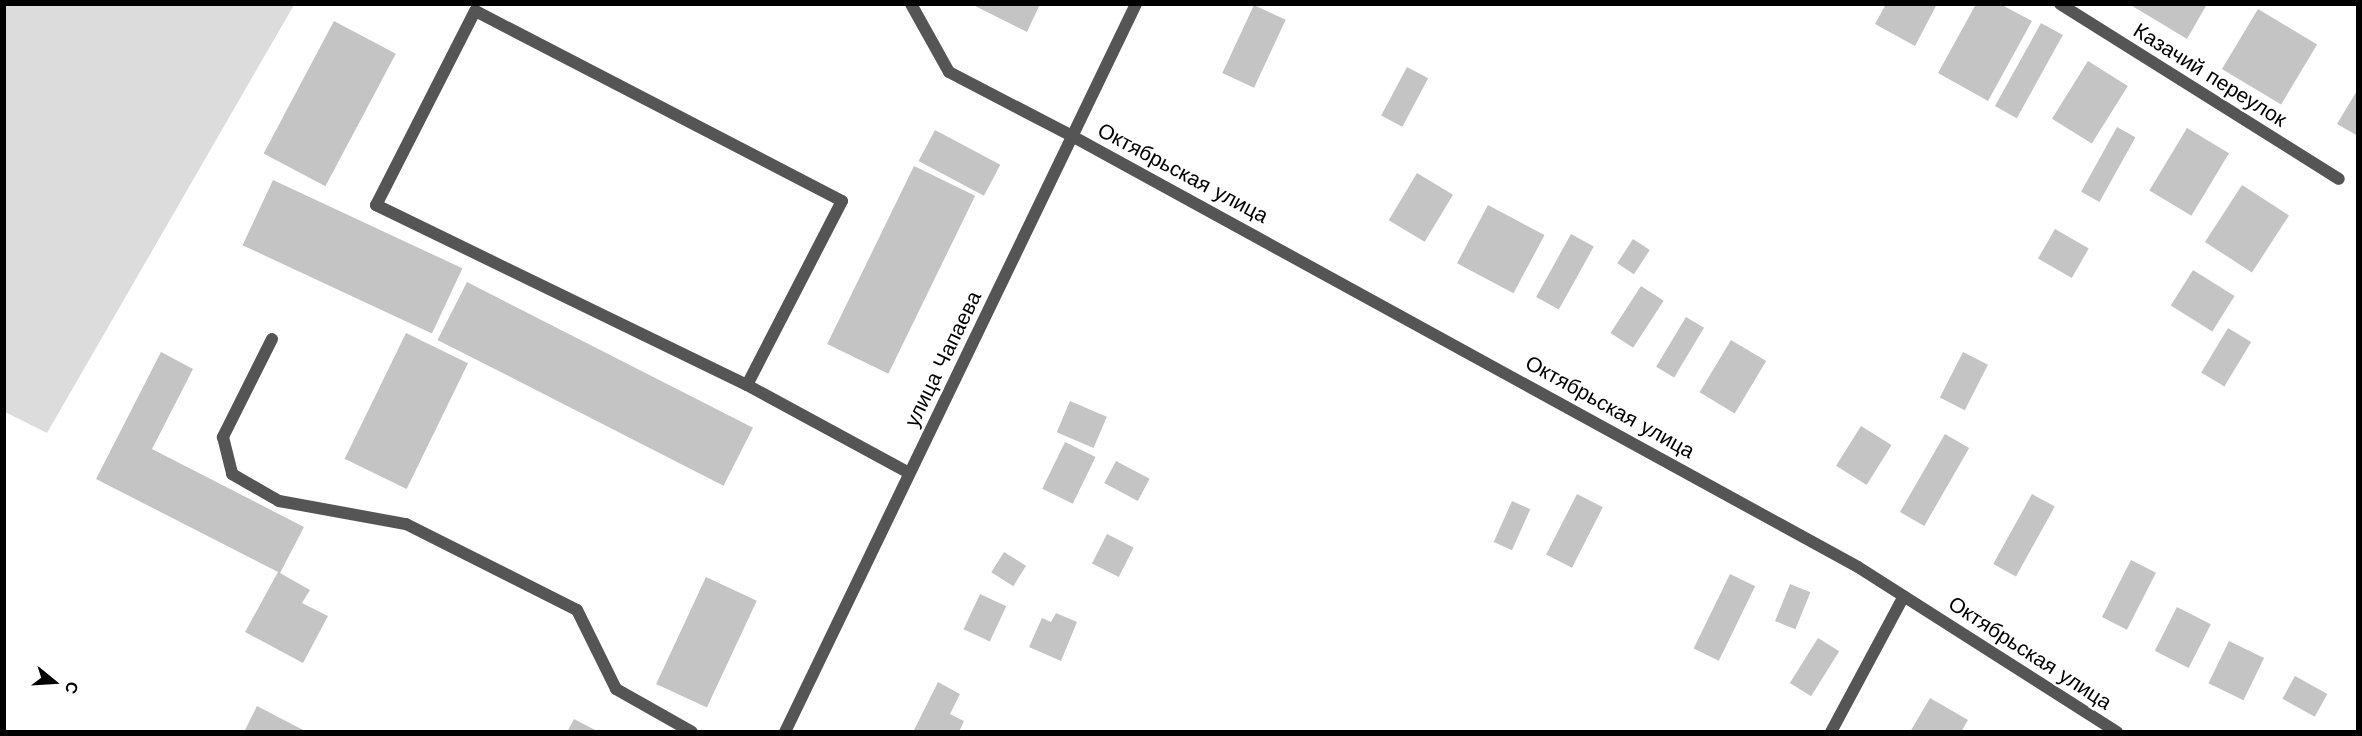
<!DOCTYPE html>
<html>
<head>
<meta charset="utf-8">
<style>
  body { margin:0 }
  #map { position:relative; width:2362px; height:736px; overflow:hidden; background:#fff; font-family:"Work Sans",sans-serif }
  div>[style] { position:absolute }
  .green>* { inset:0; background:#dcdcdc }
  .building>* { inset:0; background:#c4c4c4; transform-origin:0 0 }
  .service>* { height:12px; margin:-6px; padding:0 6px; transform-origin:6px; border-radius:6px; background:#555 }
  .minor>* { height:12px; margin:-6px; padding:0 6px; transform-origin:6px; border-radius:6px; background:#555 }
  span { translate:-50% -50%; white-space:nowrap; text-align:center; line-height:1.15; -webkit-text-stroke:5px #fff; paint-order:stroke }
  .street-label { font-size:21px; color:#000 }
  .frame { position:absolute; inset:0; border:6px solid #000; pointer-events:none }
  .north { position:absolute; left:24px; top:652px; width:60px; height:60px; -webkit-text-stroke:4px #fff; paint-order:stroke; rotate:108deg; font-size:16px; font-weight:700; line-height:24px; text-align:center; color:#000 }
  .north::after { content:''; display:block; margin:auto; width:21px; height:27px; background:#000; clip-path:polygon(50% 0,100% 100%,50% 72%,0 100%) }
</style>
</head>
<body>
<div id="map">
  <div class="green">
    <i style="clip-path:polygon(4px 5px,294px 5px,47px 433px,5px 412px)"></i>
  </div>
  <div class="building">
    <i style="clip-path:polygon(971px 4px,1040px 4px,1027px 32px)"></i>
    <i style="clip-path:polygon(1886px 4px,1937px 4px,1915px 46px,1875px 24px)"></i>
    <i style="clip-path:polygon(1976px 4px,2000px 4px,2032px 21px,1988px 101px,1938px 73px)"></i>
    <i style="clip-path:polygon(2129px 4px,2207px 4px,2187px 39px)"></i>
    <i style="left:1254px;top:5px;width:35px;height:75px;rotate:25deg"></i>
    <i style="left:2258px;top:9px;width:69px;height:70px;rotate:31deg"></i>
    <i style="left:334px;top:21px;width:70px;height:150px;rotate:28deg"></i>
    <i style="left:2041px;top:23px;width:25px;height:95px;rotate:29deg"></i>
    <i style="left:2088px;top:61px;width:47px;height:68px;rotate:32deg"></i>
    <i style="left:1407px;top:67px;width:24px;height:55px;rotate:28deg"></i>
    <i style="clip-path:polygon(2358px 89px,2358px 136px,2337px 124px)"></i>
    <i style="left:2117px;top:127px;width:21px;height:74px;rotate:29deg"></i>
    <i style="left:2187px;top:128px;width:49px;height:73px;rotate:31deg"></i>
    <i style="left:935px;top:130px;width:74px;height:35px;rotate:28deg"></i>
    <i style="left:914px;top:166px;width:68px;height:198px;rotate:26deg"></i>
    <i style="left:1417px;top:173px;width:42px;height:55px;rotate:31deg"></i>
    <i style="left:273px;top:180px;width:209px;height:72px;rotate:25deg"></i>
    <i style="left:2242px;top:185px;width:56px;height:68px;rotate:33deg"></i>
    <i style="left:1488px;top:205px;width:64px;height:66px;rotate:28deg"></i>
    <i style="left:2055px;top:229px;width:39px;height:34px;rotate:30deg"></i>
    <i style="left:1571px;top:234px;width:26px;height:72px;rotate:29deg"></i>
    <i style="left:1633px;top:239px;width:20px;height:29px;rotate:33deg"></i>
    <i style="left:2193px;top:270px;width:49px;height:42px;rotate:32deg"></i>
    <i style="left:467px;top:282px;width:321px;height:65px;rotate:27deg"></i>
    <i style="left:1641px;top:286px;width:27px;height:56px;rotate:33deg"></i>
    <i style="left:1686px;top:317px;width:21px;height:58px;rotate:31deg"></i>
    <i style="left:2228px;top:328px;width:27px;height:52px;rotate:31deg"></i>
    <i style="left:406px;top:333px;width:69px;height:140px;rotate:26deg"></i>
    <i style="left:1731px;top:340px;width:41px;height:61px;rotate:31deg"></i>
    <i style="clip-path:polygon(161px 352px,193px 369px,152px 449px,304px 527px,280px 573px,310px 590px,302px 603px,328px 616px,303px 663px,245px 632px,278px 572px,96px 479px)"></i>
    <i style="left:1963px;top:352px;width:28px;height:51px;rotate:27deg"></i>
    <i style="left:1070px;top:401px;width:40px;height:34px;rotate:23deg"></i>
    <i style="left:1861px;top:426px;width:36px;height:47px;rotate:32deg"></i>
    <i style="left:1945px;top:434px;width:28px;height:90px;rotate:30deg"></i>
    <i style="left:1065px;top:442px;width:34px;height:52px;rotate:26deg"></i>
    <i style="left:1116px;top:461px;width:38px;height:25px;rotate:28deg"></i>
    <i style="left:1577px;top:494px;width:29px;height:68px;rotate:27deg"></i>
    <i style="left:2032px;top:494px;width:26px;height:80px;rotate:29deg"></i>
    <i style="left:1512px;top:501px;width:20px;height:45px;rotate:24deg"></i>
    <i style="left:1107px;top:534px;width:30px;height:33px;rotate:27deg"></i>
    <i style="left:1004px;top:552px;width:26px;height:24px;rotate:32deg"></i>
    <i style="left:2131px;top:560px;width:28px;height:64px;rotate:27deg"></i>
    <i style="left:1730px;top:574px;width:28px;height:83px;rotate:26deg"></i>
    <i style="left:706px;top:577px;width:56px;height:118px;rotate:25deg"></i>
    <i style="left:1790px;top:584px;width:22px;height:40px;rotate:22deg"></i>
    <i style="left:980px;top:594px;width:29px;height:39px;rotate:25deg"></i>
    <i style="left:2177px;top:607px;width:38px;height:49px;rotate:27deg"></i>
    <i style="clip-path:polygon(1056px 613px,1077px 622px,1061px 661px,1029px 647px,1042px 618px,1051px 622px)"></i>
    <i style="left:1818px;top:638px;width:25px;height:53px;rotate:32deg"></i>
    <i style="left:2229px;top:641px;width:39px;height:47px;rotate:26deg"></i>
    <i style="left:2295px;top:676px;width:37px;height:26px;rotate:29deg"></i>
    <i style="clip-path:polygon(938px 682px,960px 694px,950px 714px,964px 721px,959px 732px,913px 732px)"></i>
    <i style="clip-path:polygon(1930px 698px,1968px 720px,1961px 732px,1910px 732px)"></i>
    <i style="clip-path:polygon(257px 706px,307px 732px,244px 732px)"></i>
    <i style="clip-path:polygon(574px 719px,599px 732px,567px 732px)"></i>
  </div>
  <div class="service">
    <i style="left:911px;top:4px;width:78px;rotate:60.8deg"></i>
    <i style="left:949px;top:72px;width:139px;rotate:27.5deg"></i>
    <i style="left:272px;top:339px;width:110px;rotate:116.6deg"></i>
    <i style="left:223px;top:437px;width:38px;rotate:76deg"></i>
    <i style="left:232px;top:474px;width:54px;rotate:29.9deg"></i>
    <i style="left:279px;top:501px;width:129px;rotate:10.3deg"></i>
    <i style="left:406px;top:524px;width:191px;rotate:26.7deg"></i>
    <i style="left:577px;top:610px;width:88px;rotate:63.7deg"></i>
    <i style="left:616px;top:689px;width:87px;rotate:29.5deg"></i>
    <i style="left:747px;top:385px;width:207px;rotate:-62.7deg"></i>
    <i style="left:842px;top:201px;width:413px;rotate:-152.6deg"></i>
    <i style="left:475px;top:11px;width:218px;rotate:117deg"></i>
    <i style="left:376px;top:205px;width:412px;rotate:25.9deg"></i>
    <i style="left:747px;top:385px;width:184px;rotate:28.5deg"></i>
  </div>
  <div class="minor">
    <i style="left:2060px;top:4px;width:329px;rotate:32.1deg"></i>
    <i style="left:1072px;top:136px;width:896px;rotate:28.74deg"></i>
    <i style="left:1858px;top:567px;width:307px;rotate:32.5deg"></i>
    <i style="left:785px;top:732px;width:808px;rotate:-64.26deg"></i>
    <i style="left:1831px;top:732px;width:154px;rotate:-61.8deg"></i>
  </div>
  <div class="street-label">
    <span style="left:2210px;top:75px;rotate:32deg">Казачий переулок</span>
    <span style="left:1183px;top:173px;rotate:28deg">Октябрьская улица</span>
    <span style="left:943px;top:359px;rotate:-64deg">улица Чапаева</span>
    <span style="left:1610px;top:407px;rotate:29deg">Октябрьская улица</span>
    <span style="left:2030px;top:653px;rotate:33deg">Октябрьская улица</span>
  </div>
  <div class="frame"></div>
  <div class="north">С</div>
</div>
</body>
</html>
